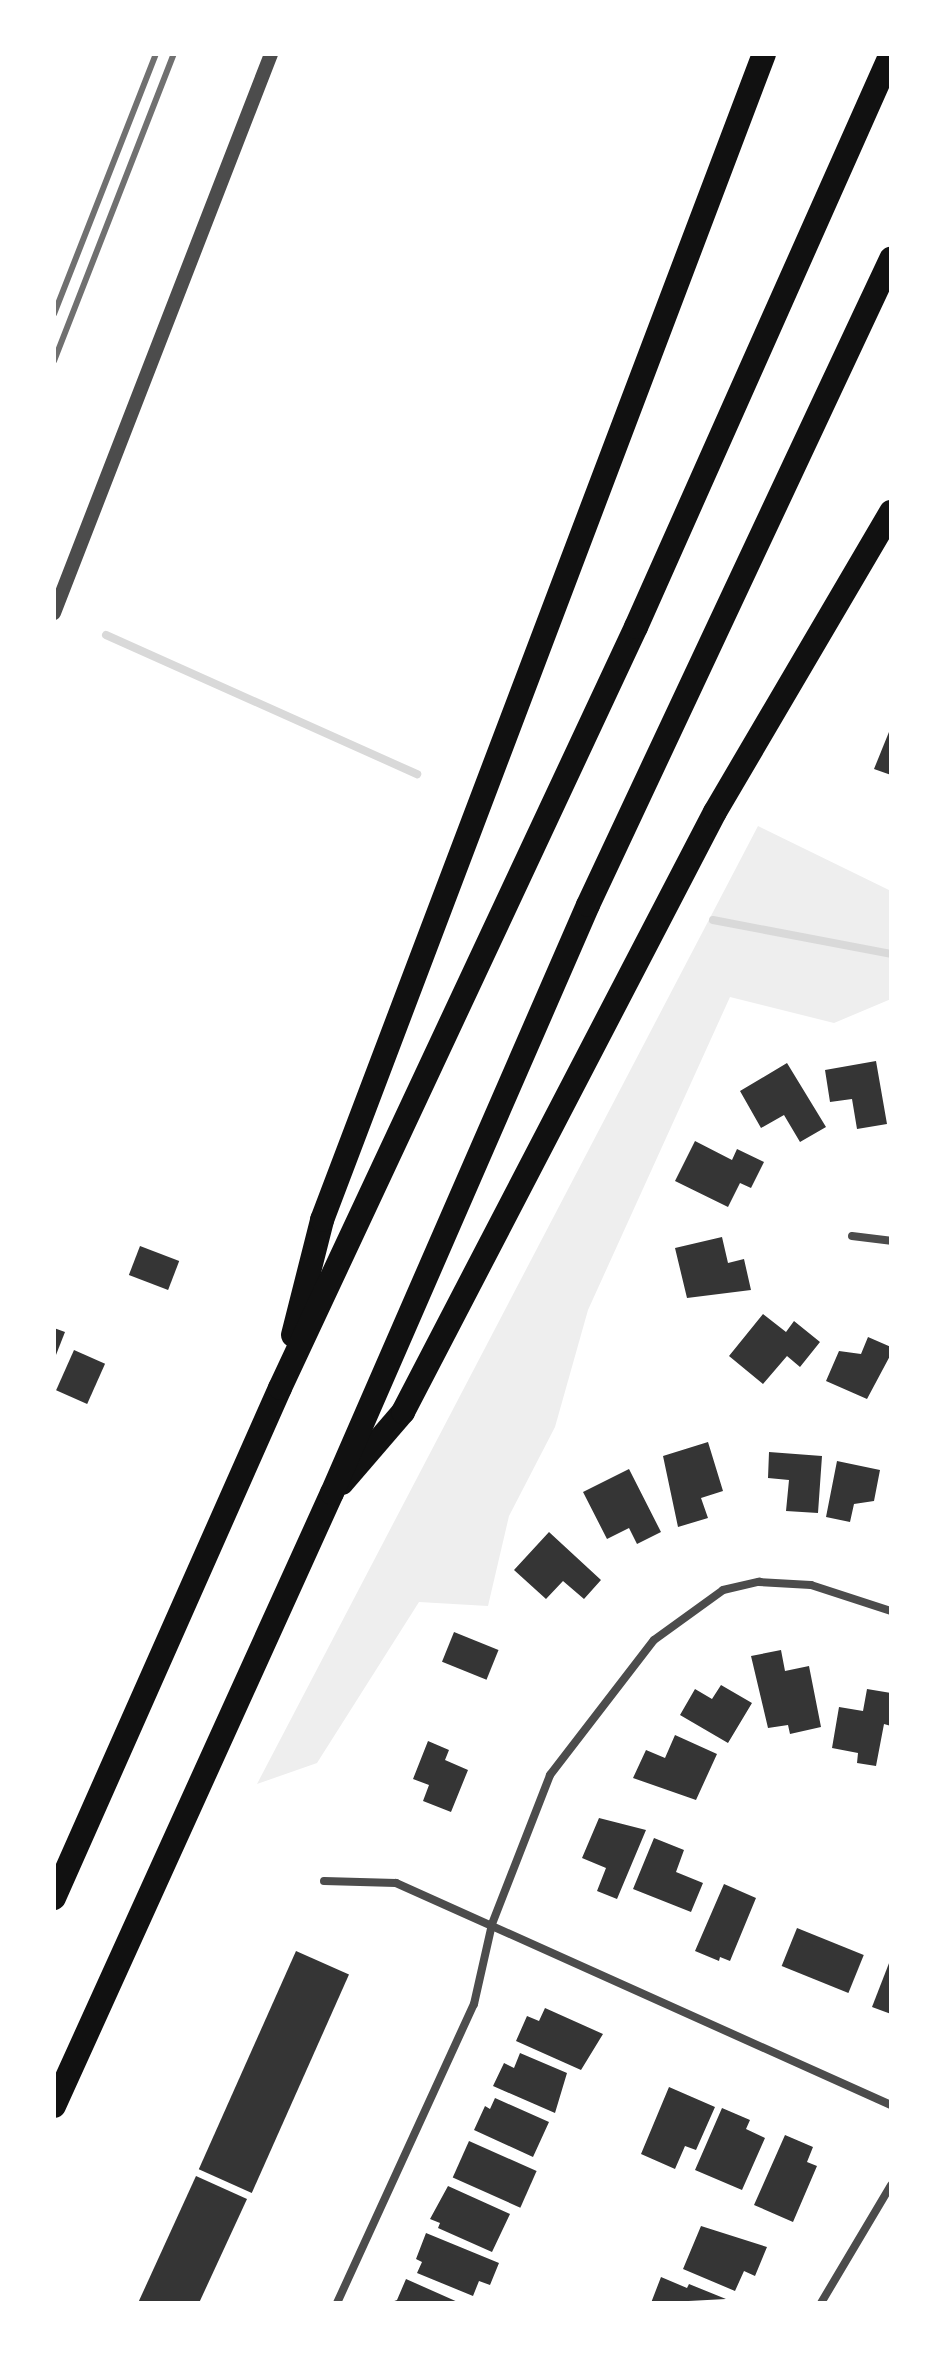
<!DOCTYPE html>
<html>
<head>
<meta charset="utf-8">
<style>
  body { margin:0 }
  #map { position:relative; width:945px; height:2357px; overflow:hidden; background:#fff; font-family:Merriweather,serif }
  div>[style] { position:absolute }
  .green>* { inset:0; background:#eee }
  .stream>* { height:8px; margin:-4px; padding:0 4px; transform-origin:4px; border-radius:4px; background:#d9d9d9 }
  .building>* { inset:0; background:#353535; transform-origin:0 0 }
  .minor>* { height:8px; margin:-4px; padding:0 4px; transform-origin:4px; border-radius:4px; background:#4c4c4c }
  .tertiary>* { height:14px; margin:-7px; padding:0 7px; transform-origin:7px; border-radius:7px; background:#4c4c4c }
  .motorway>* { height:24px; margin:-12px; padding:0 12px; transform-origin:12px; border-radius:12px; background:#111 }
  .rail>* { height:6px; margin:-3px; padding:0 3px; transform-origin:3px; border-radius:3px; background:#707070 }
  span { translate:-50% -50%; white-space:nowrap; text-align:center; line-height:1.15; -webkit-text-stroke:7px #fff; paint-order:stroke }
  .frame { position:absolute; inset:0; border:56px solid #fff; pointer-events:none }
</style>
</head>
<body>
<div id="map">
  <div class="green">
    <i style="clip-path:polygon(758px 826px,891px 891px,891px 999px,834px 1023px,730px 997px,588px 1310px,555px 1427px,509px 1516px,488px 1606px,419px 1602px,317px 1763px,257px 1784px)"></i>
  </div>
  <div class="stream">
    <i style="left:106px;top:635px;width:341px;rotate:24.1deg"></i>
    <i style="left:713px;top:920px;width:181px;rotate:10.8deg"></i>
  </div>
  <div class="building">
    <i style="clip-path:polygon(891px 727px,891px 775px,874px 769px)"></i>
    <i style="clip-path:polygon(876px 1061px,887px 1124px,857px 1129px,852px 1099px,830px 1102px,825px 1070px)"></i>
    <i style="clip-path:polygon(787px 1063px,826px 1127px,800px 1142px,784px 1115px,761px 1128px,740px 1091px)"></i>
    <i style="clip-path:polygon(695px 1141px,732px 1160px,737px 1149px,764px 1162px,751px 1188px,740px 1183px,728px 1207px,675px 1181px)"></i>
    <i style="clip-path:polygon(722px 1237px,728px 1263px,744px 1259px,751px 1290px,687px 1298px,675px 1248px)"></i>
    <i style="left:140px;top:1246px;width:42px;height:31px;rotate:21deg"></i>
    <i style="clip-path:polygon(763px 1314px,786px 1332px,794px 1321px,820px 1342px,800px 1367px,787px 1356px,763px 1384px,729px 1356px)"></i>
    <i style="clip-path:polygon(54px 1328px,65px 1332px,54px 1360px)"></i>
    <i style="clip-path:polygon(868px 1337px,891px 1347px,891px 1354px,867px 1399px,826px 1381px,839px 1351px,861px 1354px)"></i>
    <i style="left:74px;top:1350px;width:34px;height:44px;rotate:24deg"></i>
    <i style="clip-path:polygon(708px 1442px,723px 1491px,701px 1498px,708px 1518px,678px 1527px,663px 1456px)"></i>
    <i style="clip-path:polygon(769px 1452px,822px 1456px,818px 1513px,786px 1511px,789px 1480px,768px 1478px)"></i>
    <i style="clip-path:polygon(837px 1461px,880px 1470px,874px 1501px,854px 1504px,850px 1522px,826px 1517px)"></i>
    <i style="clip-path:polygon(629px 1469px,661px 1532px,637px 1544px,629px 1528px,607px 1539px,583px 1492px)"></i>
    <i style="clip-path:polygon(549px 1532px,601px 1580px,584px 1599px,563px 1581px,546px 1599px,514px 1570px)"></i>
    <i style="left:454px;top:1632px;width:48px;height:32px;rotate:22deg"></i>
    <i style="clip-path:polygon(781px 1650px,785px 1671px,809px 1666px,821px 1727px,790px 1734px,788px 1725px,768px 1728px,751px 1656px)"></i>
    <i style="clip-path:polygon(721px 1685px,752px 1703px,728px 1743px,680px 1715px,695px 1689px,712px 1699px)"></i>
    <i style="clip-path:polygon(867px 1689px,891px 1693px,891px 1726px,884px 1724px,876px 1766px,857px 1763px,858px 1753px,832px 1748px,839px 1707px,863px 1711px)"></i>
    <i style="clip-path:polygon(675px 1735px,717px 1754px,696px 1800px,633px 1778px,646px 1750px,665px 1758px)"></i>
    <i style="clip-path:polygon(428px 1741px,449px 1750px,445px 1760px,468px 1770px,451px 1812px,423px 1801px,429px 1785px,413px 1779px)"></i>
    <i style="clip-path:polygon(599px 1818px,646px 1830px,617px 1899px,597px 1891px,606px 1868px,582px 1858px)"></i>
    <i style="clip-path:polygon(654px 1838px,684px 1850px,676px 1872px,703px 1883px,691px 1912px,633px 1889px)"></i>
    <i style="clip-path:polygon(724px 1884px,756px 1898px,730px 1961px,720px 1957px,719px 1961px,695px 1951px)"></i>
    <i style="left:797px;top:1928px;width:72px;height:41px;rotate:22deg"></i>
    <i style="left:296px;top:1951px;width:58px;height:239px;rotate:24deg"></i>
    <i style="clip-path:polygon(891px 1958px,891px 2014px,872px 2007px)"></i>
    <i style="clip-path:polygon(545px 2008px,603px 2034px,581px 2070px,516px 2041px,527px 2016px,539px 2021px)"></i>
    <i style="clip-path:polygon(520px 2053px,567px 2073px,555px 2113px,493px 2086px,504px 2063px,514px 2068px)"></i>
    <i style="clip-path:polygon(669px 2087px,715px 2107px,696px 2150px,685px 2146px,675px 2169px,641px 2154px)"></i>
    <i style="clip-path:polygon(495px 2098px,549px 2122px,533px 2157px,474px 2130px,485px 2106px,490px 2109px)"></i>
    <i style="clip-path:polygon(722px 2108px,750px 2120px,746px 2129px,765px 2138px,742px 2190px,695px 2170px)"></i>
    <i style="clip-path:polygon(785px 2135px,813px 2147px,807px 2162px,817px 2166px,793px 2222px,754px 2205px)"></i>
    <i style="left:469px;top:2141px;width:74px;height:40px;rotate:24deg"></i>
    <i style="clip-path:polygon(196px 2176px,247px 2199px,199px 2303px,138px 2303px)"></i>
    <i style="clip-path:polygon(448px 2186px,510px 2214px,492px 2252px,438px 2228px,440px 2223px,430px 2219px)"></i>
    <i style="clip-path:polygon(701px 2226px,767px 2247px,755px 2276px,744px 2271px,735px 2291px,683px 2269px)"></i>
    <i style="clip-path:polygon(426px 2233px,499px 2263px,490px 2285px,479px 2281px,473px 2296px,417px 2273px,422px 2262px,416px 2259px)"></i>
    <i style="clip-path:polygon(661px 2277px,687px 2288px,689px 2284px,726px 2299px,651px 2303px)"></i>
    <i style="clip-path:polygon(406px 2279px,460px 2303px,389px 2303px,397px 2300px)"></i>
  </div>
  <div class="minor">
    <i style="left:852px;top:1236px;width:39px;rotate:7deg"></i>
    <i style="left:324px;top:1881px;width:72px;rotate:1.6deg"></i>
    <i style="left:396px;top:1883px;width:543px;rotate:24.16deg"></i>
    <i style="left:337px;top:2303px;width:329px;rotate:-65.4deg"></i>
    <i style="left:474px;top:2004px;width:82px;rotate:-77.3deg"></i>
    <i style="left:492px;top:1924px;width:160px;rotate:-68.7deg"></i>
    <i style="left:550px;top:1775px;width:170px;rotate:-52.4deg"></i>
    <i style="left:654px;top:1640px;width:85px;rotate:-35.9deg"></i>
    <i style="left:723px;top:1590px;width:37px;rotate:-13deg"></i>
    <i style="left:759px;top:1582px;width:52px;rotate:3.3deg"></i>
    <i style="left:811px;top:1585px;width:84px;rotate:18deg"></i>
    <i style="left:821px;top:2303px;width:137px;rotate:-59.3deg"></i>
  </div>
  <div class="tertiary">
    <i style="left:54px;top:613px;width:600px;rotate:-68.78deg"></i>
  </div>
  <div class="motorway">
    <i style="left:293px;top:1335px;width:119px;rotate:-75.8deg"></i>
    <i style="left:322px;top:1220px;width:1247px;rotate:-69.24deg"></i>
    <i style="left:342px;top:1483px;width:94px;rotate:-49.3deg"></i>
    <i style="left:403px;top:1412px;width:676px;rotate:-62.53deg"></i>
    <i style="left:715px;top:812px;width:348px;rotate:-59.6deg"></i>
    <i style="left:54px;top:1898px;width:558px;rotate:-66.1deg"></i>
    <i style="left:280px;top:1388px;width:840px;rotate:-64.93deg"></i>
    <i style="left:636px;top:627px;width:627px;rotate:-66.01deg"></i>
    <i style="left:54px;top:2106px;width:673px;rotate:-65.61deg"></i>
    <i style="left:332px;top:1493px;width:641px;rotate:-66.47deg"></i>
    <i style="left:588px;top:905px;width:714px;rotate:-64.87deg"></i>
  </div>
  <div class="rail">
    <i style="left:54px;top:314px;width:279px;rotate:-68.6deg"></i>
    <i style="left:54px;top:361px;width:330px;rotate:-68.7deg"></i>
  </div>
  <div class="frame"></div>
</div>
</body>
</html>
